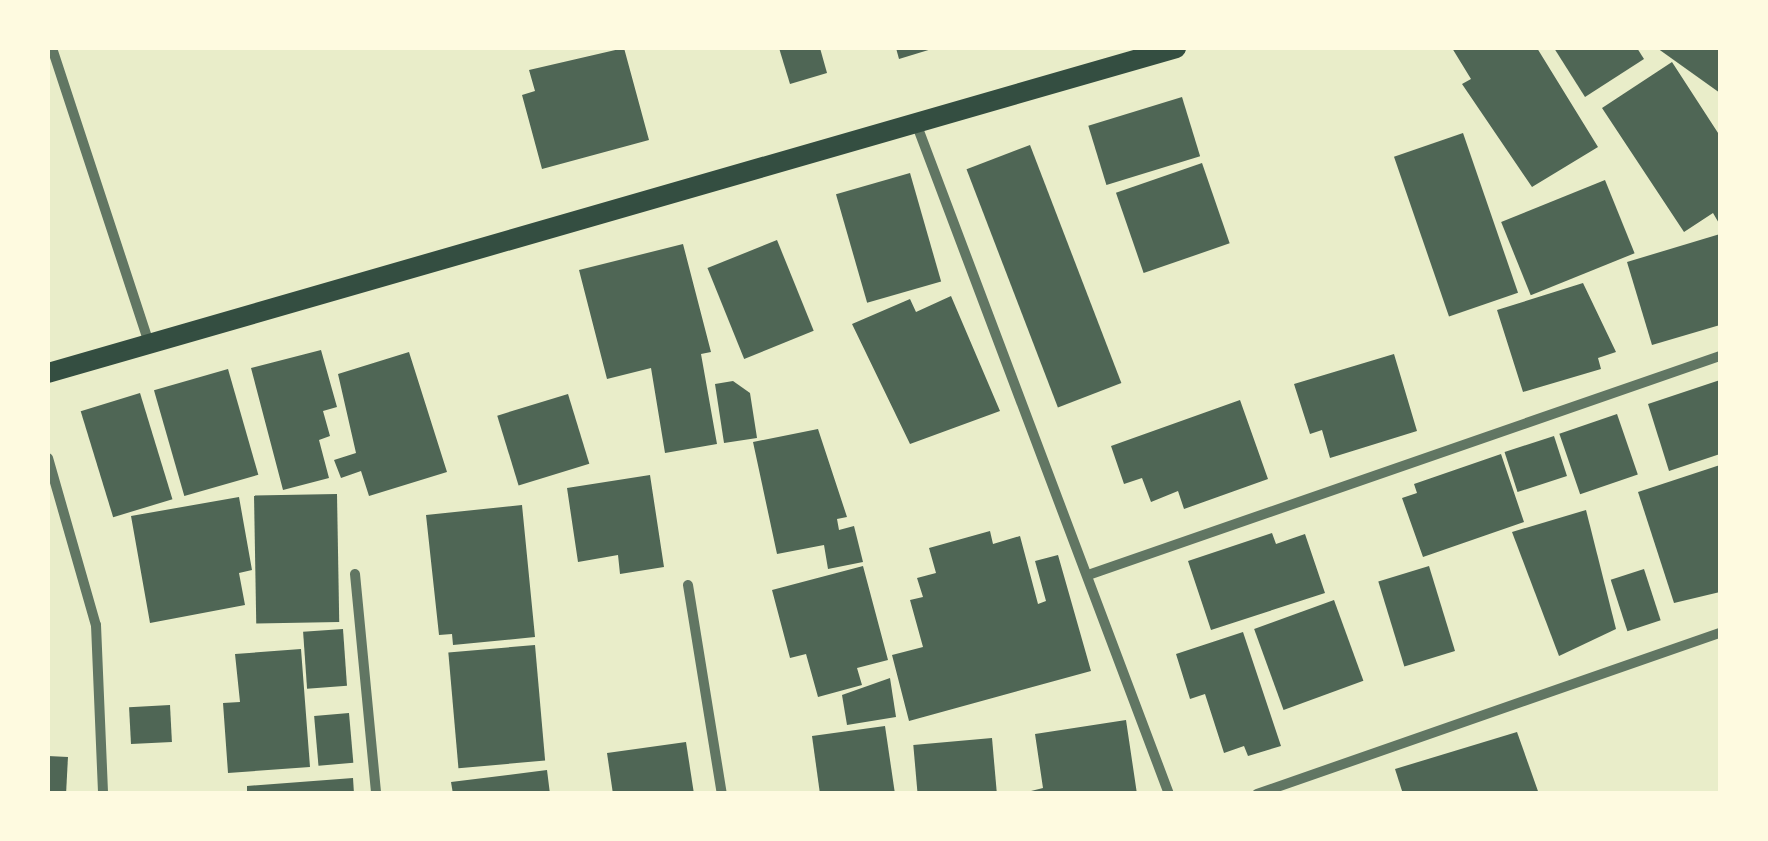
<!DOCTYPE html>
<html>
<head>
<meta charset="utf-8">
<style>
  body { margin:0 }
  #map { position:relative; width:1768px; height:841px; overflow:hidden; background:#e9edc9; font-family:Commissioner,sans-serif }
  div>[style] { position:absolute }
  .building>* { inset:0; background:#4f6655; transform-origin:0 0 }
  .minor>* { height:10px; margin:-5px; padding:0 5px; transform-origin:5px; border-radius:5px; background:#617663 }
  .secondary>* { height:20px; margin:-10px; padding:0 10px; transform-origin:10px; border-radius:10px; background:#344e41 }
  span { translate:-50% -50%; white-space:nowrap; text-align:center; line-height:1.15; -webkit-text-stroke:8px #fefae0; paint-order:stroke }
  .frame { position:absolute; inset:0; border:50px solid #fefae0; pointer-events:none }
</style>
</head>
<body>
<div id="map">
  <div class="building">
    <i style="clip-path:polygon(624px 48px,649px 140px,542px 169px,522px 95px,535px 91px,529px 70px)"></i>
    <i style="clip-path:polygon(779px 48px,820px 48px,827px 73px,790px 84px)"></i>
    <i style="clip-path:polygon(896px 48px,935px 48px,899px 59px)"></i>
    <i style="clip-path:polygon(1452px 48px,1537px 48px,1598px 147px,1532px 187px,1462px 84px,1471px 79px)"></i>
    <i style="clip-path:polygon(1554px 48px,1637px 48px,1644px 59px,1585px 97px)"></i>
    <i style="clip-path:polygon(1657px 48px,1720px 48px,1720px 93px)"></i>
    <i style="clip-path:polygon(1672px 62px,1720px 136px,1720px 225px,1713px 213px,1684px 232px,1602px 108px)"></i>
    <i style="left:1182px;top:97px;width:62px;height:98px;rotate:73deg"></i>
    <i style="left:1463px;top:133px;width:169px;height:73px;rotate:71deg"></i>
    <i style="left:1030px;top:145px;width:255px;height:68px;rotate:69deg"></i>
    <i style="left:1202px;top:163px;width:85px;height:91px;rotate:71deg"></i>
    <i style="left:910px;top:173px;width:113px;height:77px;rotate:74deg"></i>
    <i style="left:1605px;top:180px;width:79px;height:112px;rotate:68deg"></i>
    <i style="clip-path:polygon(1720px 234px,1720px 325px,1652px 345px,1627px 262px)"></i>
    <i style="left:777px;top:240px;width:98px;height:75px;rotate:68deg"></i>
    <i style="clip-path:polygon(683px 244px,711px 352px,701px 354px,717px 444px,665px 453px,651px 368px,607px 379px,579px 270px)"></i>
    <i style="clip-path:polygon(1583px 283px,1616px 352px,1598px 358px,1601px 369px,1523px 392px,1497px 310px)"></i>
    <i style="clip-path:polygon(951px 296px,1000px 411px,910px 444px,852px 324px,910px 299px,916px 312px)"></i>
    <i style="clip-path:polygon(321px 350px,337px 407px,323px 411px,330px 436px,319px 440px,329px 478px,283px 490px,251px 368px)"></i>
    <i style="clip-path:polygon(409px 352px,447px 472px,369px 496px,361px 471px,341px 478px,334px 460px,356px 453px,338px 374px)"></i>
    <i style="clip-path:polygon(1394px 354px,1417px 431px,1330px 458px,1322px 430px,1310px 434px,1294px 384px)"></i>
    <i style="left:228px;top:369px;width:110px;height:77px;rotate:74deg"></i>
    <i style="clip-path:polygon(1720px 380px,1720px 454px,1669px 471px,1648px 404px)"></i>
    <i style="clip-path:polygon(733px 381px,750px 393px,757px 438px,724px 443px,715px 384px)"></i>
    <i style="left:140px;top:393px;width:111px;height:62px;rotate:73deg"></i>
    <i style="left:568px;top:394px;width:73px;height:74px;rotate:73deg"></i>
    <i style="clip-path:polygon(1240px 400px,1268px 479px,1184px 509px,1178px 491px,1151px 502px,1142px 478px,1124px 484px,1111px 446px)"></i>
    <i style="left:1617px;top:414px;width:64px;height:61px;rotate:71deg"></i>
    <i style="clip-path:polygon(818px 429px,847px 517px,837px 519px,839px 530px,854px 526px,863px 562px,828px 569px,824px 545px,777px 554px,753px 442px)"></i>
    <i style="left:1554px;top:436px;width:42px;height:52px;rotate:72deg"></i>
    <i style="clip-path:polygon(1501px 454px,1524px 522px,1423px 557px,1402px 498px,1417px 493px,1414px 484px)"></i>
    <i style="clip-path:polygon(1720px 465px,1720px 592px,1674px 603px,1638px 492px)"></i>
    <i style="clip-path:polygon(650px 475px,664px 567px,620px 574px,618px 555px,578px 562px,567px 488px)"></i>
    <i style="left:337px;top:494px;width:128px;height:83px;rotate:89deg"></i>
    <i style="clip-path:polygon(239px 497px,252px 570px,239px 573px,245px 605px,150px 623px,131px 516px)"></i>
    <i style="clip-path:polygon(522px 505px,535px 637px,453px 645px,452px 634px,439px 635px,426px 515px)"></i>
    <i style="clip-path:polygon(1586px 510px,1616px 629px,1559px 656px,1512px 532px)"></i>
    <i style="clip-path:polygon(990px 531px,993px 544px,1020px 536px,1038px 604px,1046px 601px,1035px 561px,1058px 555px,1091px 671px,909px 721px,892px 655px,923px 647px,910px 600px,923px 597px,917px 578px,936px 573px,929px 548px)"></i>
    <i style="clip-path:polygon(1272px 533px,1276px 544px,1305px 534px,1325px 593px,1211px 630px,1188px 561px)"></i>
    <i style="clip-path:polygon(863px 566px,888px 660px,857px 668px,862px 685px,818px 697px,806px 654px,790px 658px,772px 590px)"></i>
    <i style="left:1429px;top:566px;width:89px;height:53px;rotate:73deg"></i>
    <i style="left:1644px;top:569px;width:54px;height:35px;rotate:72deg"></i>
    <i style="left:1334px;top:600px;width:86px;height:85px;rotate:70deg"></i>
    <i style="left:343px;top:629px;width:57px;height:40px;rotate:86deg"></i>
    <i style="clip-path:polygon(1243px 632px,1281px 746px,1248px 756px,1244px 746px,1224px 753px,1205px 694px,1190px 699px,1176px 654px)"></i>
    <i style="left:535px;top:645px;width:116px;height:87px;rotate:85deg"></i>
    <i style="clip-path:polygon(301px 649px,310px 767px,228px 773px,223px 703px,240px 702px,235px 654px)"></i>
    <i style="clip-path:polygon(890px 678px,896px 717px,847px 725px,842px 695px)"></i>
    <i style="left:170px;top:705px;width:37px;height:41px;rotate:87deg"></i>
    <i style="left:349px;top:713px;width:50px;height:35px;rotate:85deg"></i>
    <i style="clip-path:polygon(1126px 720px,1137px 794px,1019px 794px,1043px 788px,1035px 734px)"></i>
    <i style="clip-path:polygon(885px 726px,895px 794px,820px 794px,812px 736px)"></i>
    <i style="clip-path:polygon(1517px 732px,1539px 794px,1403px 794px,1395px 769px)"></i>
    <i style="left:992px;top:738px;width:56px;height:79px;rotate:85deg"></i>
    <i style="clip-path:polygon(686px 742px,694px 794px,613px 794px,607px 753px)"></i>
    <i style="left:48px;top:756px;width:20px;height:38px;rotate:3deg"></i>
    <i style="clip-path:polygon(547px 770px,550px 794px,453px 794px,451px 782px)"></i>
    <i style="clip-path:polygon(353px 778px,354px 794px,247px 794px,247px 786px)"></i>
  </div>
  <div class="minor">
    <i style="left:52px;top:48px;width:311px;rotate:71.8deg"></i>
    <i style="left:916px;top:123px;width:717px;rotate:69.34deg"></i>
    <i style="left:48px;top:458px;width:174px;rotate:74deg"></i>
    <i style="left:96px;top:625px;width:169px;rotate:87.6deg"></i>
    <i style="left:355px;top:574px;width:221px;rotate:84.5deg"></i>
    <i style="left:1091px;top:574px;width:666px;rotate:-19.12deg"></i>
    <i style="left:688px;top:585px;width:212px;rotate:80.8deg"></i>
    <i style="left:1257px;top:794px;width:490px;rotate:-19.2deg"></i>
  </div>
  <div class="secondary">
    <i style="left:48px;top:373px;width:1174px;rotate:-16.07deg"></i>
  </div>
  <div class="frame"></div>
</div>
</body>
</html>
